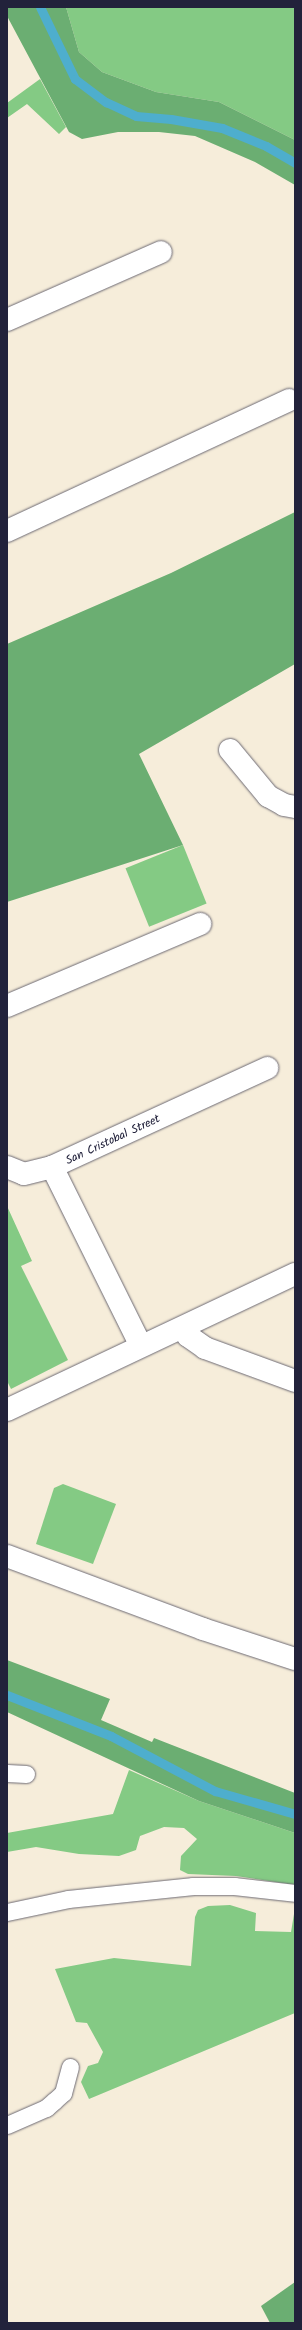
<!DOCTYPE html>
<html>
<head>
<meta charset="utf-8">
<style>
  body { margin:0 }
  #map { position:relative; width:302px; height:2330px; overflow:hidden; background:#f6edda; font-family:Kalam,sans-serif }
  div>[style] { position:absolute }
  .green>* { inset:0; background:#84ca84; transform-origin:0 0 }
  .forest>* { inset:0; background:#6bae72 }
  .stream>* { height:9px; margin:-4.5px; padding:0 4.5px; transform-origin:4.5px; border-radius:4.5px; background:#4eaecd }
  .roads { filter:drop-shadow(0 0 1px #6c6973) drop-shadow(0 0 1px #6c6973) }
  .lane>* { height:17px; margin:-8.5px; padding:0 8.5px; transform-origin:8.5px; border-radius:8.5px; background:#fff }
  .street>* { height:22px; margin:-11px; padding:0 11px; transform-origin:11px; border-radius:11px; background:#fff }
  span { translate:-50% -50%; white-space:nowrap; text-align:center; line-height:1.15; -webkit-text-stroke:3px #fff; paint-order:stroke }
  .street-label { font-size:12px; color:#22223b }
  .frame { position:absolute; inset:0; border:8px solid #22223b; pointer-events:none }
</style>
</head>
<body>
<div id="map">
  <div class="green">
    <i style="clip-path:polygon(66px 7px,295px 7px,295px 140px,219px 102px,156px 92px,102px 72px,79px 52px)"></i>
    <i style="clip-path:polygon(40px 79px,66px 127px,59px 134px,27px 104px,7px 118px,7px 103px)"></i>
    <i style="left:183px;top:845px;width:63px;height:62px;rotate:68deg"></i>
    <i style="clip-path:polygon(7px 1206px,32px 1261px,21px 1266px,68px 1360px,11px 1389px,7px 1381px)"></i>
    <i style="clip-path:polygon(63px 1484px,116px 1504px,93px 1564px,36px 1544px,54px 1488px)"></i>
    <i style="clip-path:polygon(129px 1770px,199px 1801px,295px 1833px,295px 1885px,236px 1876px,188px 1874px,180px 1870px,181px 1856px,197px 1839px,184px 1828px,164px 1827px,140px 1836px,136px 1850px,119px 1856px,79px 1854px,36px 1847px,7px 1852px,7px 1833px,113px 1814px)"></i>
    <i style="clip-path:polygon(230px 1905px,256px 1913px,255px 1931px,291px 1932px,295px 1908px,295px 2013px,89px 2099px,81px 2082px,88px 2066px,98px 2063px,103px 2052px,87px 2023px,76px 2022px,55px 1969px,114px 1958px,191px 1966px,195px 1917px,198px 1910px,208px 1906px)"></i>
  </div>
  <div class="forest">
    <i style="clip-path:polygon(7px 7px,66px 7px,79px 52px,102px 72px,156px 92px,219px 102px,295px 140px,295px 185px,255px 162px,195px 136px,159px 132px,118px 132px,82px 139px,69px 132px,7px 16px)"></i>
    <i style="clip-path:polygon(295px 512px,295px 664px,139px 754px,183px 845px,7px 902px,7px 644px,171px 573px)"></i>
    <i style="clip-path:polygon(7px 1660px,110px 1699px,101px 1720px,152px 1742px,154px 1738px,295px 1793px,295px 1833px,199px 1801px,7px 1712px)"></i>
    <i style="clip-path:polygon(295px 2282px,295px 2323px,270px 2323px,261px 2306px)"></i>
  </div>
  <div class="stream">
    <i style="left:40px;top:7px;width:80px;rotate:64.1deg"></i>
    <i style="left:75px;top:79px;width:39px;rotate:37deg"></i>
    <i style="left:106px;top:102px;width:33px;rotate:25deg"></i>
    <i style="left:136px;top:116px;width:35px;rotate:5deg"></i>
    <i style="left:171px;top:119px;width:52px;rotate:10deg"></i>
    <i style="left:222px;top:128px;width:48px;rotate:22.2deg"></i>
    <i style="left:266px;top:146px;width:34px;rotate:30deg"></i>
    <i style="left:7px;top:1695px;width:112px;rotate:21.5deg"></i>
    <i style="left:111px;top:1736px;width:118px;rotate:27.9deg"></i>
    <i style="left:215px;top:1791px;width:83px;rotate:16deg"></i>
  </div>
  <div class="roads">
    <div class="lane">
      <i style="left:7px;top:1773px;width:19px;rotate:3deg"></i>
      <i style="left:7px;top:1912px;width:62px;rotate:-12deg"></i>
      <i style="left:68px;top:1899px;width:126px;rotate:-5.9deg"></i>
      <i style="left:193px;top:1886px;width:41px"></i>
      <i style="left:234px;top:1886px;width:61px;rotate:6.5deg"></i>
      <i style="left:7px;top:2125px;width:43px;rotate:-23.6deg"></i>
      <i style="left:46px;top:2108px;width:11px;rotate:-41deg"></i>
      <i style="left:54px;top:2101px;width:12px;rotate:-42deg"></i>
      <i style="left:63px;top:2093px;width:27px;rotate:-75deg"></i>
    </div>
    <div class="street">
      <i style="left:7px;top:320px;width:168px;rotate:-23.8deg"></i>
      <i style="left:7px;top:531px;width:311px;rotate:-24.9deg"></i>
      <i style="left:230px;top:750px;width:60px;rotate:50.4deg"></i>
      <i style="left:268px;top:796px;width:18px;rotate:29deg"></i>
      <i style="left:284px;top:805px;width:11px;rotate:10deg"></i>
      <i style="left:7px;top:1006px;width:210px;rotate:-23deg"></i>
      <i style="left:7px;top:1167px;width:18px;rotate:22deg"></i>
      <i style="left:24px;top:1174px;width:29px;rotate:-14deg"></i>
      <i style="left:184px;top:1328px;width:9px;rotate:63deg"></i>
      <i style="left:188px;top:1336px;width:21px;rotate:35deg"></i>
      <i style="left:205px;top:1348px;width:96px;rotate:20.1deg"></i>
      <i style="left:141px;top:1346px;width:200px;rotate:-116.4deg"></i>
      <i style="left:52px;top:1167px;width:237px;rotate:-24.7deg"></i>
      <i style="left:7px;top:1410px;width:318px;rotate:-25.3deg"></i>
      <i style="left:7px;top:1556px;width:209px;rotate:20.4deg"></i>
      <i style="left:203px;top:1629px;width:97px;rotate:18.1deg"></i>
    </div>
  </div>
  <div class="street-label">
    <span style="left:113px;top:1140px;rotate:-25deg">San Cristobal Street</span>
  </div>
  <div class="frame"></div>
</div>
</body>
</html>
